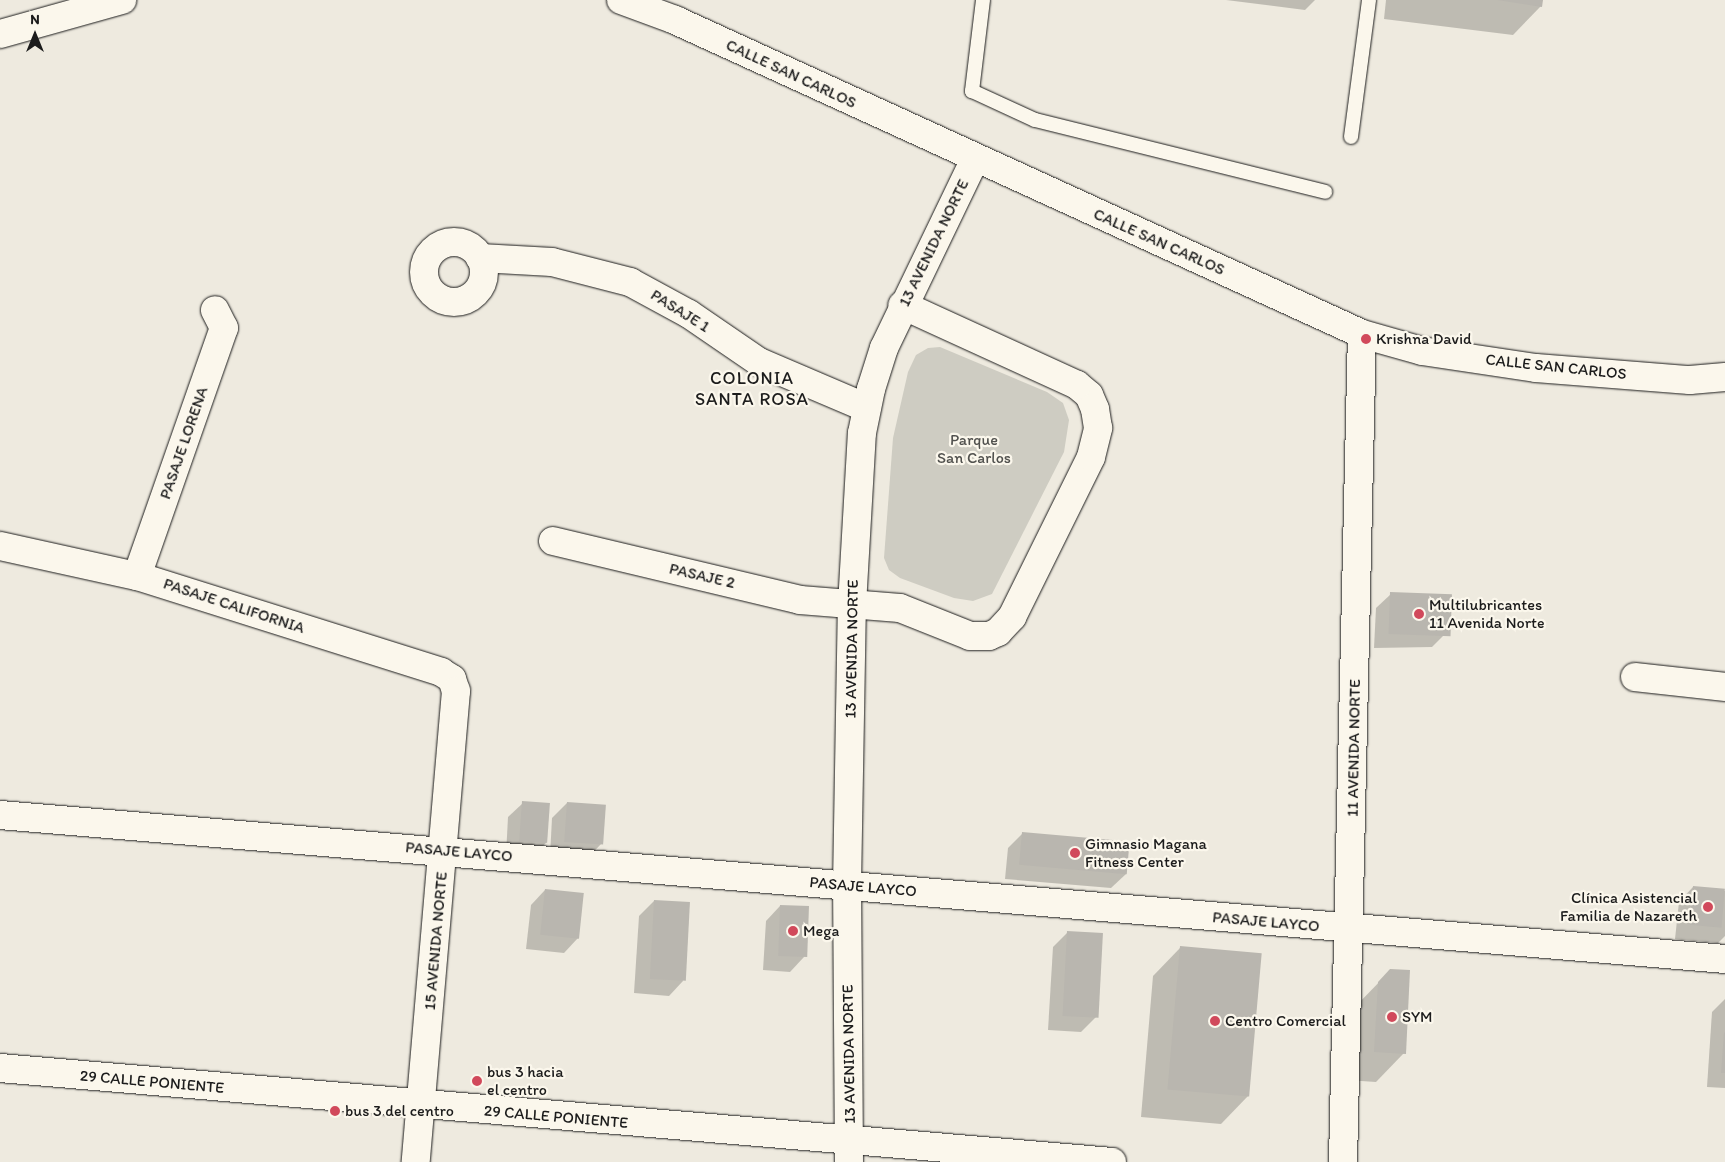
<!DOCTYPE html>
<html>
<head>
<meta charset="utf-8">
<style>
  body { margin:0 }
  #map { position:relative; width:1725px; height:1162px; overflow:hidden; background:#eeeadf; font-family:Itim,sans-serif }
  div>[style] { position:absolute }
  .green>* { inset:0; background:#ceccc2 }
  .shadow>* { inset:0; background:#0003 }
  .building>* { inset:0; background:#b9b6af; transform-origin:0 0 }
  .roads { filter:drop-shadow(0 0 1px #1c1c1c) drop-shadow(0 0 1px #1c1c1c) }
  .lane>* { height:14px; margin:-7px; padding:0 7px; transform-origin:7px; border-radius:7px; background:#fbf7ec }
  .street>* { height:28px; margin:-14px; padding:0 14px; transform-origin:14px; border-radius:14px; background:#fbf7ec }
  .street>.ring { margin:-14px; padding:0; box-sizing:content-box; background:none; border:28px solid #fbf7ec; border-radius:50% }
  .secondary>* { height:28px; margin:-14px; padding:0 14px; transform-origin:14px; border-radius:14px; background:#fbf7ec }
  .dots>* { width:14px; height:14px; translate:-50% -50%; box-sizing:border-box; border:2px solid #fbf7ec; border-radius:50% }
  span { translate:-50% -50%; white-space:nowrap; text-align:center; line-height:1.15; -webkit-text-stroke:4.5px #fbf7ec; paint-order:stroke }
  .street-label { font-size:16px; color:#1c1c1c }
  .poi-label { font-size:16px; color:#1c1c1c }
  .left { translate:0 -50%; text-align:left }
  .right { translate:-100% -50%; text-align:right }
  .park-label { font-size:16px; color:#51514e }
  .neighbourhood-label { font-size:18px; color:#1c1c1c; letter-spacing:1px }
  .north { position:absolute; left:10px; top:10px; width:50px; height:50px; -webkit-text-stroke:4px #fbf7ec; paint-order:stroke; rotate:0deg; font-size:14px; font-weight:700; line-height:20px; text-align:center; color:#1c1c1c }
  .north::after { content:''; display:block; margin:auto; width:18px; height:22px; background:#1c1c1c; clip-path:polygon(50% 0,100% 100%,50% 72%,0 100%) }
</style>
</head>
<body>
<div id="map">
  <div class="green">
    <i style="clip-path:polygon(940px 347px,1047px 392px,1063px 403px,1069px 420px,1064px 452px,992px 594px,973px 601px,954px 598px,900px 578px,889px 570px,884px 558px,893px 438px,908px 372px,916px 355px,928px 348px)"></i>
  </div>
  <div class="shadow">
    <i style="clip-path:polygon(1226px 0,1315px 0,1305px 10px)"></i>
    <i style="clip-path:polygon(1386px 0,1542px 0,1541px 6px,1513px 35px,1384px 19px)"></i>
    <i style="clip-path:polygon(1391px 594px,1446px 633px,1432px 647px,1374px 648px,1376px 608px)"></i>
    <i style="clip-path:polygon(523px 803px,547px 842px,532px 856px,506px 855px,508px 817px)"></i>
    <i style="clip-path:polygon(567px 803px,601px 844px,587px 859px,550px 856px,552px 818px)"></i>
    <i style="clip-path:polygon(1023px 833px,1126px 874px,1111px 888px,1005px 879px,1008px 848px)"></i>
    <i style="clip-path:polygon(1693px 887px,1725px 891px,1725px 936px,1718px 943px,1675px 939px,1679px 902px)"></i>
    <i style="clip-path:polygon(545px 890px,578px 938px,564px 953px,526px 949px,531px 905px)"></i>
    <i style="clip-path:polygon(654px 901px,683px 981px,669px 996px,634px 993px,639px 916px)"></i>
    <i style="clip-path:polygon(780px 906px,804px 957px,790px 972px,763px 970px,766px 921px)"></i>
    <i style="clip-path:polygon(1068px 932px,1096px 1017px,1081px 1032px,1048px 1030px,1053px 947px)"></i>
    <i style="clip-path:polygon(1181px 947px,1249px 1095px,1221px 1124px,1141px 1117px,1153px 976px)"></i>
    <i style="clip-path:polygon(1390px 971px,1404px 1053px,1376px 1082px,1346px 1080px,1350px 1012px)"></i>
    <i style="clip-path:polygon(1725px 999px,1725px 1088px,1707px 1087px,1712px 1012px)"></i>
  </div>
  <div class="building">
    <i style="clip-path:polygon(1497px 0,1543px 0,1542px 7px)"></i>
    <i style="left:1390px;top:592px;width:62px;height:42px;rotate:2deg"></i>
    <i style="left:522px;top:801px;width:28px;height:40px;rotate:4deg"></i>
    <i style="left:567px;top:802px;width:39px;height:40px;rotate:4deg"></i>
    <i style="left:1022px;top:832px;width:108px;height:33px;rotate:5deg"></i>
    <i style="left:1693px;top:886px;width:32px;height:39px;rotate:5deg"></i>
    <i style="left:545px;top:889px;width:39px;height:46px;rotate:6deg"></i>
    <i style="left:654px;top:900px;width:36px;height:79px;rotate:3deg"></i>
    <i style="left:780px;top:905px;width:29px;height:51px;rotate:2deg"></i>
    <i style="left:1067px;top:931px;width:36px;height:85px;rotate:3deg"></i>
    <i style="left:1180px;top:946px;width:82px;height:144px;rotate:5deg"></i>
    <i style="clip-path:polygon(1390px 969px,1410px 970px,1406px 1054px,1374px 1052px,1378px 982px)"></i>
    <i style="clip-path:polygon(1724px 1032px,1725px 1033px,1725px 1073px,1721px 1073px)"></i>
  </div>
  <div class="roads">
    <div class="lane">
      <i style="left:983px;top:0;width:92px;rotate:96.9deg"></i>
      <i style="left:972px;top:91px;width:69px;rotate:24.7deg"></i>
      <i style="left:1035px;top:120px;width:299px;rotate:13.9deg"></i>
      <i style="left:1351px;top:137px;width:138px;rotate:-82.5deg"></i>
    </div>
    <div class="street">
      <i class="ring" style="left:424px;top:242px;width:32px;height:32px"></i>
      <i style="left:480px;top:258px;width:72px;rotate:3.2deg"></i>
      <i style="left:552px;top:262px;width:81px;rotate:14.4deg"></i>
      <i style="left:630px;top:282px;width:67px;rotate:28.5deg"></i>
      <i style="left:689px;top:314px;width:85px;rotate:34.4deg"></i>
      <i style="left:759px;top:362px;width:117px;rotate:23.1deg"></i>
      <i style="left:553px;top:541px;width:254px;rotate:13.4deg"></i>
      <i style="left:800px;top:600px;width:100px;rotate:4.6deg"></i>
      <i style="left:900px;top:608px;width:75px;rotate:21.8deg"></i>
      <i style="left:970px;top:636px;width:19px"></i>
      <i style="left:989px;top:636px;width:10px;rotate:-24deg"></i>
      <i style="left:998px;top:632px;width:21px;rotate:-47deg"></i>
      <i style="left:1012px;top:617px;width:178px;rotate:-63.7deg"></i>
      <i style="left:1091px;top:457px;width:30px;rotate:-76deg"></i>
      <i style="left:1098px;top:428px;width:19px;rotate:-99deg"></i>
      <i style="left:1095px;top:409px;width:15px;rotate:-113deg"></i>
      <i style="left:1089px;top:395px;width:16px;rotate:-140deg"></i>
      <i style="left:1077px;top:385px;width:192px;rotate:-155.4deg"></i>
      <i style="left:0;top:546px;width:140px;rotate:12.4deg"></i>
      <i style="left:137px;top:576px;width:319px;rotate:17.5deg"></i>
      <i style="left:441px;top:672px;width:13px;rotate:32deg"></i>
      <i style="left:452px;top:679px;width:13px;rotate:72deg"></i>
      <i style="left:456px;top:691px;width:473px;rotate:94.9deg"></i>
      <i style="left:137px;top:576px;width:263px;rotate:-70.7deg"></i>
      <i style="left:224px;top:328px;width:20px;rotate:-117deg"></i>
      <i style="left:1635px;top:677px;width:91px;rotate:6.3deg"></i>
      <i style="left:0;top:815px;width:1731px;rotate:4.77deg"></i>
      <i style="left:849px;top:1162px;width:276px;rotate:-90.4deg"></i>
      <i style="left:847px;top:886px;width:281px;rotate:-89deg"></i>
      <i style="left:852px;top:605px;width:172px;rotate:-86.7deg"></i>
      <i style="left:862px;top:433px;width:45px;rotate:-78.4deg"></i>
      <i style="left:871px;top:389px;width:43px;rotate:-72.4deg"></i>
      <i style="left:884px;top:348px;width:210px;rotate:-64.3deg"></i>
      <i style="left:1343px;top:1162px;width:828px;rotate:-88.69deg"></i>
    </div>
    <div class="secondary">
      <i style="left:621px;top:0;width:58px;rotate:20.3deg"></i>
      <i style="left:675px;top:20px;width:755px;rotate:24.56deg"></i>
      <i style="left:1362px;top:334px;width:62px;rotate:15.8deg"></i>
      <i style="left:1422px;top:351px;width:115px;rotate:8.5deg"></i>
      <i style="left:1536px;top:368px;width:154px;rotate:4.5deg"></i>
      <i style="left:1690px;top:380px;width:35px;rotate:-5deg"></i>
      <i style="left:0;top:34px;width:127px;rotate:-15.6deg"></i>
      <i style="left:0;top:1068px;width:1116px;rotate:4.83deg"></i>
    </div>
  </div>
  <div class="dots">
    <i style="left:1366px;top:339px;background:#d1495b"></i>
    <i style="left:1419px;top:614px;background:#d1495b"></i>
    <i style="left:1075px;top:853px;background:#d1495b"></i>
    <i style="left:1708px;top:907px;background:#d1495b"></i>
    <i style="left:793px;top:931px;background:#d1495b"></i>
    <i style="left:1392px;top:1017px;background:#d1495b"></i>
    <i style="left:1215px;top:1021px;background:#d1495b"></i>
    <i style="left:477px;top:1081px;background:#d1495b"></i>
    <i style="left:335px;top:1111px;background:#d1495b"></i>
  </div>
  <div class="street-label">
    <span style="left:791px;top:74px;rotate:25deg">CALLE SAN CARLOS</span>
    <span style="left:1159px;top:242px;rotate:24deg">CALLE SAN CARLOS</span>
    <span style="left:934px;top:243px;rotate:-64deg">13 AVENIDA NORTE</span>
    <span style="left:680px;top:311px;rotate:32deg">PASAJE 1</span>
    <span style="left:1556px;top:367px;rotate:6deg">CALLE SAN CARLOS</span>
    <span style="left:184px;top:443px;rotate:-71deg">PASAJE LORENA</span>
    <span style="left:702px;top:576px;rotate:13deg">PASAJE 2</span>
    <span style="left:234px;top:606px;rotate:18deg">PASAJE CALIFORNIA</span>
    <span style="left:852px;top:649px;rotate:-89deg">13 AVENIDA NORTE</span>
    <span style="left:1354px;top:748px;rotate:-89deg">11 AVENIDA NORTE</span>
    <span style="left:459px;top:852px;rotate:5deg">PASAJE LAYCO</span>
    <span style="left:863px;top:887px;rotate:5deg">PASAJE LAYCO</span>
    <span style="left:1266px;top:922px;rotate:5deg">PASAJE LAYCO</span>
    <span style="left:436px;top:941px;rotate:-85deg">15 AVENIDA NORTE</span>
    <span style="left:849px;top:1054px;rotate:-91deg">13 AVENIDA NORTE</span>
    <span style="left:152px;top:1082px;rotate:5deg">29 CALLE PONIENTE</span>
    <span style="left:556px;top:1117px;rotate:5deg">29 CALLE PONIENTE</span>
  </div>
  <div class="poi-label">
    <span class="left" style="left:1376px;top:339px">Krishna David</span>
    <span class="left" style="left:1429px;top:614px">Multilubricantes<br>11 Avenida Norte</span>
    <span class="left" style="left:1085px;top:853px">Gimnasio Magana<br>Fitness Center</span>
    <span class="right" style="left:1697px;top:907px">Clínica Asistencial<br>Familia de Nazareth</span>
    <span class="left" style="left:803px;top:931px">Mega</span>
    <span class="left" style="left:1402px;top:1017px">SYM</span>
    <span class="left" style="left:1225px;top:1021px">Centro Comercial</span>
    <span class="left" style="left:487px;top:1081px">bus 3 hacia<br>el centro</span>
    <span class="left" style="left:345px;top:1111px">bus 3 del centro</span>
  </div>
  <div class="park-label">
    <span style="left:974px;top:449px">Parque<br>San Carlos</span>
  </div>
  <div class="neighbourhood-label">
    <span style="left:752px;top:389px">COLONIA<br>SANTA ROSA</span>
  </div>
  <div class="north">N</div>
</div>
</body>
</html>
